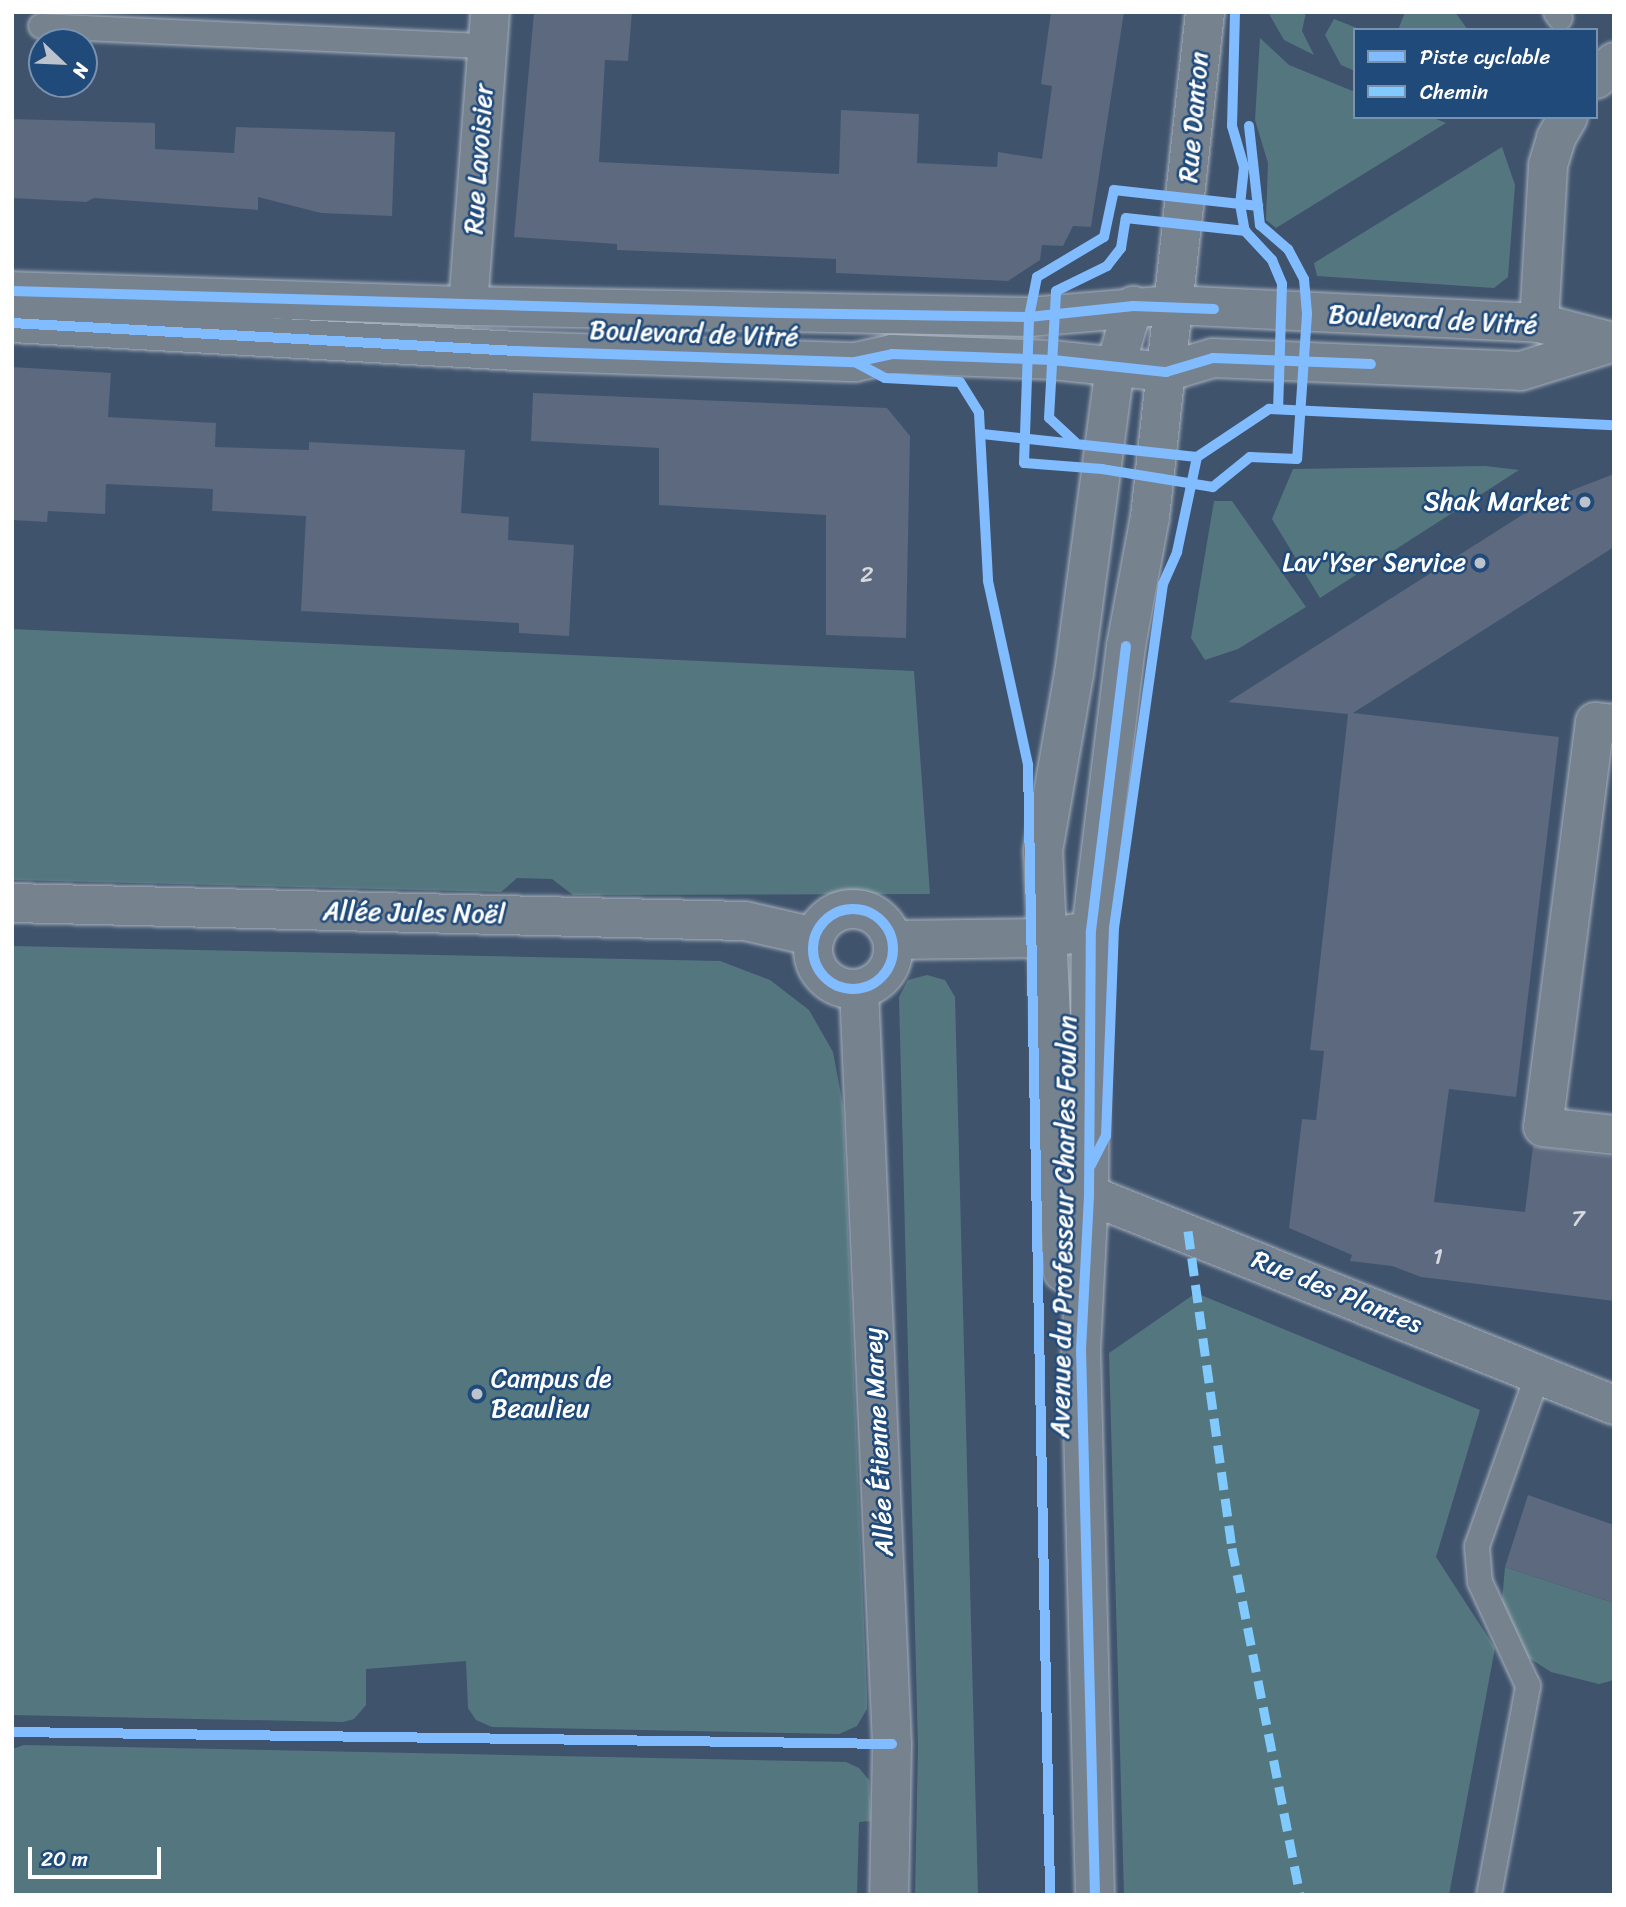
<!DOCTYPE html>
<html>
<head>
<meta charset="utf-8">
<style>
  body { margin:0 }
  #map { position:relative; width:1626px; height:1907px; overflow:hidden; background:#3f536d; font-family:Sriracha,sans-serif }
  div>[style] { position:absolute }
  .green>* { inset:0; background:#54777f }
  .building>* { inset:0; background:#5c697e }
  .roads { filter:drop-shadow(0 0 2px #a9b2bd) drop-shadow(0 0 2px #a9b2bd) }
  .lane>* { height:24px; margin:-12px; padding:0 12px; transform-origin:12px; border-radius:12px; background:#77828f }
  .street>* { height:38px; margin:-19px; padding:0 19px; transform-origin:19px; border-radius:19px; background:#77828f }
  .street>.ring { margin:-19px; padding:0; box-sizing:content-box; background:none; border:38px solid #77828f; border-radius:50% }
  .secondary>* { height:38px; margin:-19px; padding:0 19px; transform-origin:19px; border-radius:19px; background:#77828f }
  .quiet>* { height:9px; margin-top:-4.5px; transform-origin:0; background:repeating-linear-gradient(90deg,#80caff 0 18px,transparent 0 27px) }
  .cycleway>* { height:10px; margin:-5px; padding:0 5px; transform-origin:5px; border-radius:5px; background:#80bcff }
  .cycleway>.ring { margin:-5px; padding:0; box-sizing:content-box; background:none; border:10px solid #80bcff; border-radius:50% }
  .dots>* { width:19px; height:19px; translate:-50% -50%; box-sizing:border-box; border:4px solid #1f4a7a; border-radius:50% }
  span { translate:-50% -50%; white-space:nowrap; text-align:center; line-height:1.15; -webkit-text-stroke:5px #1f4a7a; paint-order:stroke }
  .number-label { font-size:23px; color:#d6dadf }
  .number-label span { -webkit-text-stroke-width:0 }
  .street-label { font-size:26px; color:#fff }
  .poi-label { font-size:26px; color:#fff }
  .right { translate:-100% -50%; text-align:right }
  .left { translate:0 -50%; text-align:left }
  .frame { position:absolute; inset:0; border:14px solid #fff; pointer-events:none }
  .legend { position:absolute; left:1353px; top:28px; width:245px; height:91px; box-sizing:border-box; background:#1f4a7a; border:2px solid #7992af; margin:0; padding:9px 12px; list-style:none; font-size:21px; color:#fff }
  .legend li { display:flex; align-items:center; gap:14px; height:35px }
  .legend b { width:35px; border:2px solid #7992af }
  .north { position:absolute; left:28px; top:28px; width:70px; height:70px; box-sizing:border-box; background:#1f4a7a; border:2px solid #7992af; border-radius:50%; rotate:113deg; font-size:19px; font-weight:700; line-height:28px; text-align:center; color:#fff }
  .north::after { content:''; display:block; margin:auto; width:24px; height:32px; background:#bcc3cc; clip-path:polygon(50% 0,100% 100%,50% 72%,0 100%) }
  .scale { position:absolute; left:28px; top:1847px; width:133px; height:32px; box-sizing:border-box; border:4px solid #fff; border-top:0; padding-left:9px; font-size:21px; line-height:24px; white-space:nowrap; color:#fff; -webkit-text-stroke:5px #1f4a7a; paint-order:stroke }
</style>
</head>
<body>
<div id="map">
  <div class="green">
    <i style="clip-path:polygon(1268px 12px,1306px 12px,1302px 31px,1314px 55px,1284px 40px)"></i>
    <i style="clip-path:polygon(1405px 12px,1455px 12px,1468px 30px,1398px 30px)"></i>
    <i style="clip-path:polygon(1334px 19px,1362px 30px,1355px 30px,1355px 71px,1341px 65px,1325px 35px)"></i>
    <i style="clip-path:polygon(1260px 38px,1289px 65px,1355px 92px,1355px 117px,1431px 117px,1446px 123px,1276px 228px,1266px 220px,1268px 163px,1255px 120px)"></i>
    <i style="clip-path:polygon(1502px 147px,1515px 185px,1508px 277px,1494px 288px,1317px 276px,1314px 263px)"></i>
    <i style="clip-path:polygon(1485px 466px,1519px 470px,1320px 598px,1272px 519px,1293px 469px)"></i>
    <i style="clip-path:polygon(1214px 501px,1232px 501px,1306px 607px,1238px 649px,1205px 660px,1191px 638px)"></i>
    <i style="clip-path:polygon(12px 629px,914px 671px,930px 894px,573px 895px,552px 879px,517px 878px,501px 892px,12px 880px)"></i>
    <i style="clip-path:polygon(12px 946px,720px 961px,770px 980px,809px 1010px,833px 1052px,843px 1106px,867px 1697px,867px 1709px,857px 1726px,839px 1734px,492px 1727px,476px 1720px,468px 1708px,466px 1661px,366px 1669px,366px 1705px,354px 1719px,343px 1722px,12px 1715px)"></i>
    <i style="clip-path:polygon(927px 975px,945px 980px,955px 997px,978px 1895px,915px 1895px,918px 1748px,899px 997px,908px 980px)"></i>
    <i style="clip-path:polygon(1196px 1293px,1480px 1410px,1436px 1557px,1495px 1648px,1449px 1895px,1124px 1895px,1109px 1353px)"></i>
    <i style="clip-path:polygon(1505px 1567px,1614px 1603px,1614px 1680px,1599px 1684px,1551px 1672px,1523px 1654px,1502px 1601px)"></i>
    <i style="clip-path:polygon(24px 1745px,846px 1762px,859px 1768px,869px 1780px,871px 1821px,859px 1822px,857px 1895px,12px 1895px,12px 1749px)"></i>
  </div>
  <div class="building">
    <i style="clip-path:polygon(534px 12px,632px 12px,628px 61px,605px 60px,599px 162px,839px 174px,841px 110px,919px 114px,917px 163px,997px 167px,998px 152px,1042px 159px,1052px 86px,1041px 84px,1051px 12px,1124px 12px,1091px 227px,1073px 226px,1063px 246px,1042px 245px,1040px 260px,1008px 281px,836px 273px,836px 259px,617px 250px,617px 244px,514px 237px)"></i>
    <i style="clip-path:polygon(12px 119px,155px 123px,155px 149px,234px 153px,236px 127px,395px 132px,392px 216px,321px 213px,258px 197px,258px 210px,94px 198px,86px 202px,12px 198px)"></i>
    <i style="clip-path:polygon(12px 367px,111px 373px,108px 417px,216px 423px,215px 447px,309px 450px,309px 442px,465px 450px,461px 513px,509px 517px,508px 540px,574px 545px,569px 636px,519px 633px,519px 623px,301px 611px,306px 516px,212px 511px,213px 489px,106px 484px,105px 514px,48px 511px,47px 522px,12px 520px)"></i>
    <i style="clip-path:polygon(533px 393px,887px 408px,910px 436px,906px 638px,826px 635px,826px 515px,659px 505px,659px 448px,531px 441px)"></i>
    <i style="clip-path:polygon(1614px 474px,1614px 547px,1353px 713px,1559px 737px,1516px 1097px,1449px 1089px,1434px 1202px,1525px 1212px,1533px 1146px,1614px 1157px,1614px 1301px,1421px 1277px,1392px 1266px,1350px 1261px,1352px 1255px,1289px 1228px,1302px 1119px,1316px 1120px,1324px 1051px,1310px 1050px,1348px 714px,1228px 702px,1544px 501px)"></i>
    <i style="clip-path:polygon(1528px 1495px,1614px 1525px,1614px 1603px,1505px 1567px)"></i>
  </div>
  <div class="roads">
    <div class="lane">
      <i style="left:1556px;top:12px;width:7px;rotate:56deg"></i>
      <i style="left:41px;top:26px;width:445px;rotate:2.6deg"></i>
      <i style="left:1489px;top:1895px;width:213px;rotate:-79.4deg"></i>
      <i style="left:1528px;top:1686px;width:115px;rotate:-114.8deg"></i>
      <i style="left:1480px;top:1582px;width:36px;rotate:-95deg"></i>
      <i style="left:1477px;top:1546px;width:182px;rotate:-70.5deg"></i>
    </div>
    <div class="street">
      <i style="left:468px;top:306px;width:295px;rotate:-85.7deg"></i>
      <i style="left:1614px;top:724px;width:19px;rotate:-174deg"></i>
      <i style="left:1595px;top:722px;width:408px;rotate:97.3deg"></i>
      <i style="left:1543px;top:1127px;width:71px;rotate:6.4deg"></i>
      <i style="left:12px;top:903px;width:733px;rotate:1.41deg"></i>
      <i style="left:745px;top:921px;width:72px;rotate:12.9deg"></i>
      <i class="ring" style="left:813px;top:909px;width:42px;height:42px"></i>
      <i style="left:893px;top:940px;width:152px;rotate:-0.8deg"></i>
      <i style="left:1045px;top:938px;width:47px;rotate:-8.7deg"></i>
      <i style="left:859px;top:989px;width:756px;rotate:87.5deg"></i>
      <i style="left:892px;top:1744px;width:151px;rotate:91.1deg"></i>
      <i style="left:1060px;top:1183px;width:597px;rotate:21.84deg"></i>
    </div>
    <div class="secondary">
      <i style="left:1596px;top:79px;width:25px;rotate:-43deg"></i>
      <i style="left:12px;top:291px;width:456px;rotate:1.9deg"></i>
      <i style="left:468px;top:306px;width:561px;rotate:1.12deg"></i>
      <i style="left:1029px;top:317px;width:144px;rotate:-4.8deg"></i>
      <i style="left:1173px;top:305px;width:366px;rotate:2.8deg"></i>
      <i style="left:1539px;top:323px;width:76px;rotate:14.4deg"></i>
      <i style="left:12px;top:323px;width:505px;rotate:3.18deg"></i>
      <i style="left:516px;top:351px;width:339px;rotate:1.9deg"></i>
      <i style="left:855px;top:362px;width:38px;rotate:-12deg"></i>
      <i style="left:892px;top:354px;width:161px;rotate:2.1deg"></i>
      <i style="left:1053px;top:360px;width:114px;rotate:6.1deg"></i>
      <i style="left:1166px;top:372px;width:49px;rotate:-16.6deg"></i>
      <i style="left:1213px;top:358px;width:308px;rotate:2.4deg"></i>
      <i style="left:1521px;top:371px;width:97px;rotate:-17.3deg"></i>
      <i style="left:1539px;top:323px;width:158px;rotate:-86.7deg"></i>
      <i style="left:1548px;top:165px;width:28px;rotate:-73deg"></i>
      <i style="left:1556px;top:138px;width:24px;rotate:-60deg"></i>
      <i style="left:1063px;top:1272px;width:421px;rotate:-92.7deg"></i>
      <i style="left:1043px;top:851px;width:180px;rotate:-80.1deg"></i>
      <i style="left:1074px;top:674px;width:309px;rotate:-82.4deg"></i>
      <i style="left:1115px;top:368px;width:65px;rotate:-73.8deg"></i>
      <i style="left:1095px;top:1895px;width:546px;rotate:-91.47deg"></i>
      <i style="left:1081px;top:1349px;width:153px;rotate:-87deg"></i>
      <i style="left:1089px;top:1196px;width:265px;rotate:-89.6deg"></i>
      <i style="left:1091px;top:931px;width:287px;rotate:-83deg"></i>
      <i style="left:1126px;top:646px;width:131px;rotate:-79.5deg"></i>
      <i style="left:1150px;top:517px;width:508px;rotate:-83.78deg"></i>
    </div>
  </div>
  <div class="quiet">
    <i style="left:1188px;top:1231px;width:320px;rotate:82.1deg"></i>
    <i style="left:1232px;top:1548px;width:354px;rotate:78.9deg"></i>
  </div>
  <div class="cycleway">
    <i style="left:1235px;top:12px;width:114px;rotate:91.5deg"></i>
    <i style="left:1232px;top:126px;width:43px;rotate:73.7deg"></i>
    <i style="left:1244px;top:167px;width:37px;rotate:96deg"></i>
    <i style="left:1240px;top:204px;width:27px;rotate:80deg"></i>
    <i style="left:1245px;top:231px;width:40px;rotate:47deg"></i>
    <i style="left:1272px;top:260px;width:26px;rotate:67deg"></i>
    <i style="left:1282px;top:284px;width:125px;rotate:91.8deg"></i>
    <i style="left:1249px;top:126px;width:100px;rotate:83.7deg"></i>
    <i style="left:1260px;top:225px;width:37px;rotate:41deg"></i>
    <i style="left:1288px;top:249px;width:34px;rotate:62deg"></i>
    <i style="left:1304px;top:279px;width:35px;rotate:85deg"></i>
    <i style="left:1307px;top:314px;width:145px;rotate:93.9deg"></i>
    <i style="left:1297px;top:459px;width:47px;rotate:-177.6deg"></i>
    <i style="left:1250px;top:457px;width:48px;rotate:141deg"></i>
    <i style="left:1213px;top:487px;width:112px;rotate:-170.8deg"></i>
    <i style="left:1102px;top:469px;width:78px;rotate:-175.6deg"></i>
    <i style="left:1024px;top:463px;width:146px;rotate:-88deg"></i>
    <i style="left:1029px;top:317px;width:41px;rotate:-78.7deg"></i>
    <i style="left:1037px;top:277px;width:78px;rotate:-30.8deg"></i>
    <i style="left:1104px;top:237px;width:48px;rotate:-78deg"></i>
    <i style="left:1114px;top:190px;width:145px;rotate:6.3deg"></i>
    <i style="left:12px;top:291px;width:767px;rotate:1.64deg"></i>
    <i style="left:779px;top:313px;width:250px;rotate:0.9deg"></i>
    <i style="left:1029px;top:317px;width:105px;rotate:-6deg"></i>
    <i style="left:1133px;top:306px;width:81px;rotate:2.1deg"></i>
    <i style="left:12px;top:323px;width:505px;rotate:3.18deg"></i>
    <i style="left:516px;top:351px;width:339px;rotate:1.9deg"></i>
    <i style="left:855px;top:362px;width:38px;rotate:-12deg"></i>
    <i style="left:892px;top:354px;width:161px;rotate:2.1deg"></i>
    <i style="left:1053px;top:360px;width:114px;rotate:6.1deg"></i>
    <i style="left:1166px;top:372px;width:49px;rotate:-16.6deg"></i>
    <i style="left:1213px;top:358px;width:158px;rotate:2.2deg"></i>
    <i style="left:855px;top:362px;width:34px;rotate:28deg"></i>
    <i style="left:885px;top:378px;width:75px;rotate:3.1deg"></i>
    <i style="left:960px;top:382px;width:36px;rotate:58deg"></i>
    <i style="left:979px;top:413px;width:168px;rotate:86.9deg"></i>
    <i style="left:988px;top:581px;width:188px;rotate:77.7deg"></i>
    <i style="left:1028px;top:765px;width:1130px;rotate:88.88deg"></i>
    <i style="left:982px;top:434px;width:216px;rotate:6.1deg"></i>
    <i style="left:1075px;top:442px;width:35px;rotate:-137deg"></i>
    <i style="left:1049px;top:418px;width:127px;rotate:-86.8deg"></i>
    <i style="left:1056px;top:291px;width:57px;rotate:-26.1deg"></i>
    <i style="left:1107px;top:266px;width:23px;rotate:-52deg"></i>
    <i style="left:1121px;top:248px;width:30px;rotate:-81deg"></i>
    <i style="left:1126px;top:218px;width:120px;rotate:6.2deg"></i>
    <i class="ring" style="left:813px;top:909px;width:70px;height:70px"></i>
    <i style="left:1091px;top:1165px;width:33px;rotate:-63deg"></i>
    <i style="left:1106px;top:1136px;width:208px;rotate:-87.8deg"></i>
    <i style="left:1114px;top:928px;width:347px;rotate:-81.9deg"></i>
    <i style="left:1163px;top:584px;width:35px;rotate:-66deg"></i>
    <i style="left:1177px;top:552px;width:97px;rotate:-78.1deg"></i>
    <i style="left:1197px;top:457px;width:87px;rotate:-33.7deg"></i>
    <i style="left:1269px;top:409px;width:345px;rotate:2.7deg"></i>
    <i style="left:12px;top:1732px;width:880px;rotate:0.78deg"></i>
    <i style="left:1095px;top:1895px;width:546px;rotate:-91.47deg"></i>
    <i style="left:1081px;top:1349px;width:153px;rotate:-87deg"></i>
    <i style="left:1089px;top:1196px;width:265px;rotate:-89.6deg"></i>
    <i style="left:1091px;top:931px;width:287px;rotate:-83deg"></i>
  </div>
  <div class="dots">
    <i style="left:1585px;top:502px;background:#bcc3cc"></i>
    <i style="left:1480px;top:563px;background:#bcc3cc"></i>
    <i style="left:477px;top:1394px;background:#bcc3cc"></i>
  </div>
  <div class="number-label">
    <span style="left:867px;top:575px">2</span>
    <span style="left:1578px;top:1219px">7</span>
    <span style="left:1438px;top:1257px">1</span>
  </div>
  <div class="street-label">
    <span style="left:1194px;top:117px;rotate:-85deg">Rue Danton</span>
    <span style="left:479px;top:159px;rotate:-86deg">Rue Lavoisier</span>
    <span style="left:1433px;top:320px;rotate:3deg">Boulevard de Vitré</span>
    <span style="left:694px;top:334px;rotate:2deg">Boulevard de Vitré</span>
    <span style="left:414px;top:913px;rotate:1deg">Allée Jules Noël</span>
    <span style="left:1064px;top:1227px;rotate:-89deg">Avenue du Professeur Charles Foulon</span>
    <span style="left:1337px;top:1292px;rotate:22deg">Rue des Plantes</span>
    <span style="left:879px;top:1442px;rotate:-93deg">Allée Étienne Marey</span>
  </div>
  <div class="poi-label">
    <span class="right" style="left:1571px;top:502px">Shak Market</span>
    <span class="right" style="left:1466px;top:563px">Lav'Yser Service</span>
    <span class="left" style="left:491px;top:1394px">Campus de<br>Beaulieu</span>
  </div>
  <div class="frame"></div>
  <ul class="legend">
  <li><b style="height:9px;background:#80bcff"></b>Piste cyclable</li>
  <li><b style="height:9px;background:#80caff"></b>Chemin</li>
  </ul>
  <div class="north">N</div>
  <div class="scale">20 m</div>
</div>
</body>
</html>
